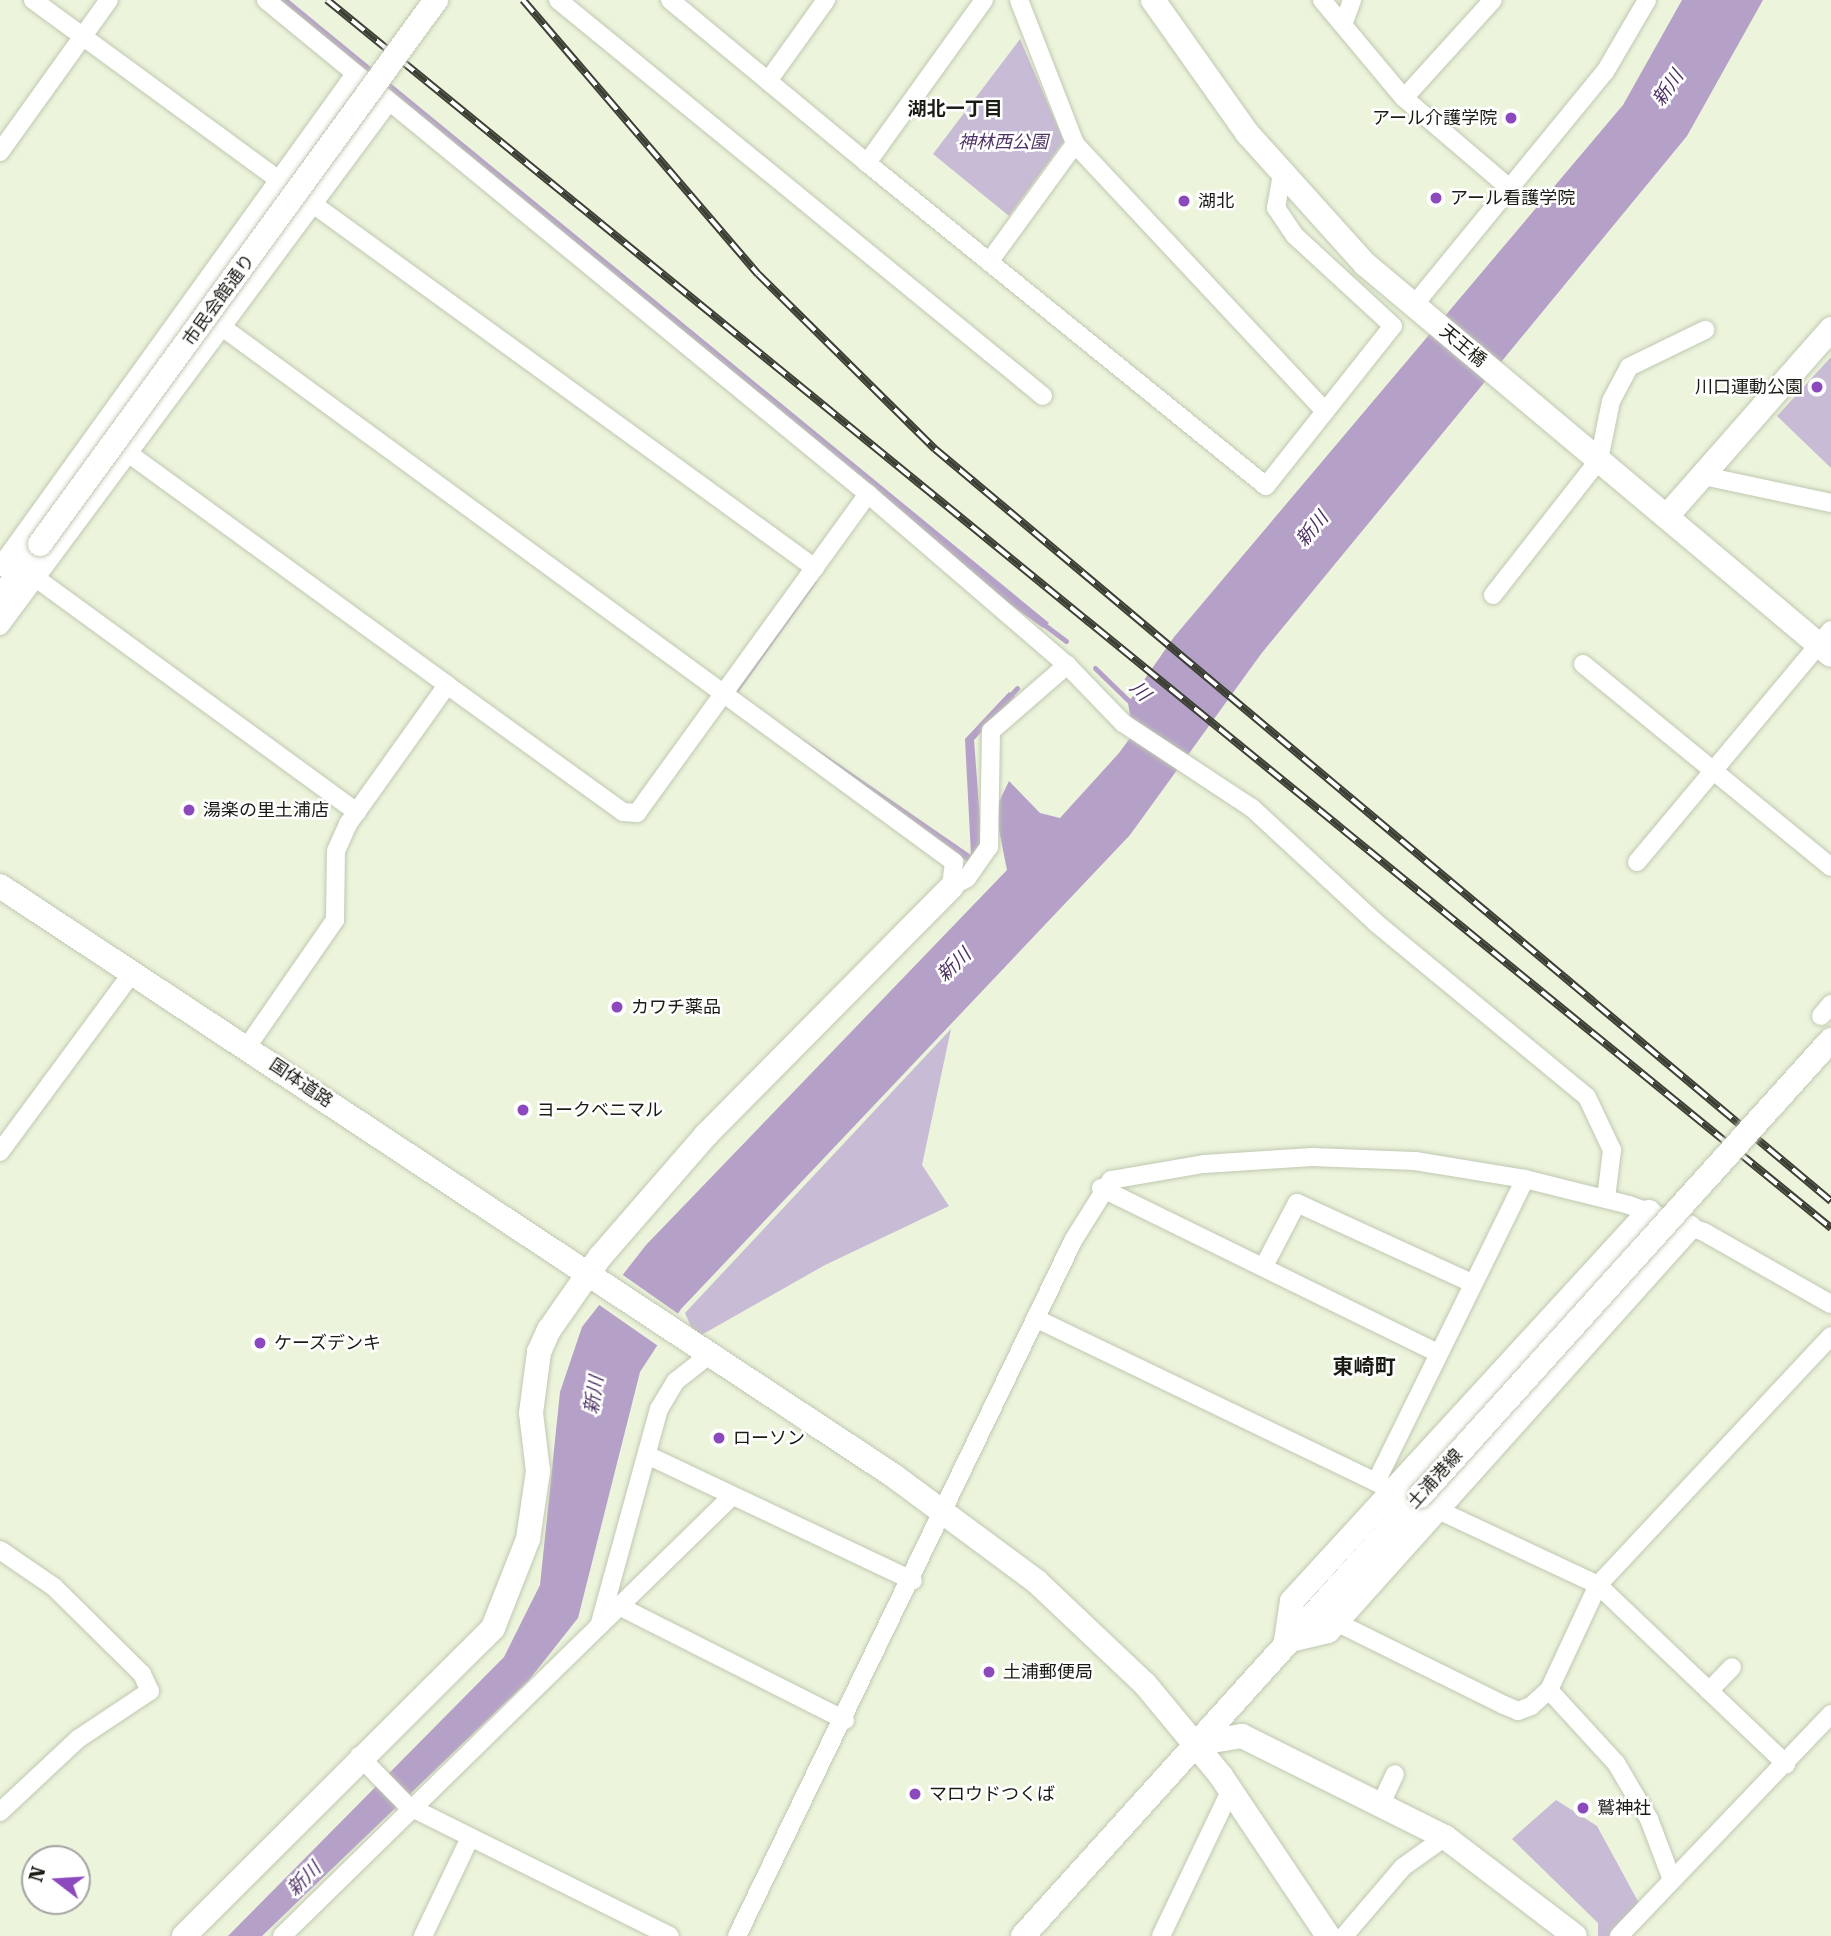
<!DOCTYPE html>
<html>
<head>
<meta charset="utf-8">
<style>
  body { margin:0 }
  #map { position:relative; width:1831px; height:1936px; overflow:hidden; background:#ecf4dc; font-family:"Roboto Serif","Noto Sans JP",serif }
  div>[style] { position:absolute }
  .green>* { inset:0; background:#c8bbd5 }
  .water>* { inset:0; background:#b5a1c8 }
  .pier>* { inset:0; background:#ecf4dc; transform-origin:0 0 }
  .stream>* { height:5px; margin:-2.5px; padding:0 2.5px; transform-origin:2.5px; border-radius:2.5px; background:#b5a1c8 }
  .roads { filter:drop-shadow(0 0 2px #c0c8b1) drop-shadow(0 0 2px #c0c8b1) }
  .street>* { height:18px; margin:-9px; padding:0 9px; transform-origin:9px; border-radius:9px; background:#fff }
  .secondary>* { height:24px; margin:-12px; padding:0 12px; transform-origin:12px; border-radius:12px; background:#fff }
  .rail>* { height:8px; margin-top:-4px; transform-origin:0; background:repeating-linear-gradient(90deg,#fff 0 16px,#3c3f34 0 32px); box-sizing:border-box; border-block:2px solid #3c3f34 }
  .bridges { filter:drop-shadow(0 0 2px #c0c8b1) drop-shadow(0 0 2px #c0c8b1) }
  .secondary-bridge>* { height:24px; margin:-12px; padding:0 12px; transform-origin:12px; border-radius:12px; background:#fff }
  .dots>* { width:19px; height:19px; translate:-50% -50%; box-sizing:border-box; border:4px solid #fff; border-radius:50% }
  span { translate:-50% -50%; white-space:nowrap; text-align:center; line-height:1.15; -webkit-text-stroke:5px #fff; paint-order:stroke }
  .poi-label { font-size:18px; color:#1a1c14 }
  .right { translate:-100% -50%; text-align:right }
  .left { translate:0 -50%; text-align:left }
  .park-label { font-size:18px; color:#503467; font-style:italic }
  .street-label { font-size:18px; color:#1a1c14 }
  .water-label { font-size:19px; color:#4d3163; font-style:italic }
  .neighbourhood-label { font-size:19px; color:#1a1c14; font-weight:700 }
  .quarter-label { font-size:21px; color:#1a1c14; font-weight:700 }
  .north { position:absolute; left:21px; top:1845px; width:70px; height:70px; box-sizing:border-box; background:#fff; border:2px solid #a3a4a1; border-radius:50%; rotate:287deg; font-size:19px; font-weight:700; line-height:28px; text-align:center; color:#1a1c14 }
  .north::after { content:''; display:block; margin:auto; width:24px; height:32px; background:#8c48bd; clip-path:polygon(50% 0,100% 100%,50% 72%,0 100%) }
</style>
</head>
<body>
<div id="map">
  <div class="green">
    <i style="clip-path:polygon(1020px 39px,1064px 141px,1009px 216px,933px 154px)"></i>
    <i style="clip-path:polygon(1831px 357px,1831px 468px,1777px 416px)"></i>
    <i style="clip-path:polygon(951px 1029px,922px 1165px,949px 1206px,825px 1265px,696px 1338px,685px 1313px)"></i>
    <i style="clip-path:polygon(1556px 1800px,1597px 1826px,1640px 1905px,1610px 1936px,1598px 1936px,1598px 1923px,1512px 1839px)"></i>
  </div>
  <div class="water">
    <i style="clip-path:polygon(274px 0,289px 0,1049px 623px,1043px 628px,971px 576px)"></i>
    <i style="clip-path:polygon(1682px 0,1763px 0,1687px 136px,1261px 654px,1130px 835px,681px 1309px,640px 1372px,578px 1618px,529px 1680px,262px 1936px,228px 1936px,504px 1657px,540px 1585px,560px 1392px,582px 1327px,646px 1245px,1007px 870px,995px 810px,1009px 781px,1040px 813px,1060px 818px,1119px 753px,1133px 734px,1128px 703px,1174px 637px,1623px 105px)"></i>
    <i style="clip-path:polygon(811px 577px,817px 582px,737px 694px,971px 855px,965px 739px,1009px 692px,1015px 696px,974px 740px,982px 845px,971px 864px,728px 696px)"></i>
  </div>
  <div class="pier">
    <i style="left:620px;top:1273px;width:74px;height:38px;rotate:35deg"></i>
  </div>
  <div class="stream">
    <i style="left:1042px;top:623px;width:30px;rotate:37deg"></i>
    <i style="left:1095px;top:668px;width:53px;rotate:44.2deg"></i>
    <i style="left:1009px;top:697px;width:12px;rotate:-48deg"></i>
  </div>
  <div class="roads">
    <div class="street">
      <i style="left:33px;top:0;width:306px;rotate:36.2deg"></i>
      <i style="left:266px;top:0;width:779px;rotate:39.37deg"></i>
      <i style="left:868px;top:494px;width:262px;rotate:40.7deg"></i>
      <i style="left:1067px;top:665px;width:81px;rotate:46deg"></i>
      <i style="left:1123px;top:723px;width:154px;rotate:33.4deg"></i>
      <i style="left:1252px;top:808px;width:169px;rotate:42.8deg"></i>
      <i style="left:1376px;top:923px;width:273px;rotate:39.5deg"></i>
      <i style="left:1587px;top:1097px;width:59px;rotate:64.7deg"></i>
      <i style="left:1612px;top:1150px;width:48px;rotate:97.1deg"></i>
      <i style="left:558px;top:0;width:626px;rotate:39.23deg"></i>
      <i style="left:670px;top:0;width:256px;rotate:39.6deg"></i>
      <i style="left:984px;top:0;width:201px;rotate:125.7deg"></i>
      <i style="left:867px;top:163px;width:513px;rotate:38.99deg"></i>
      <i style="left:1266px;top:486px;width:204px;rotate:-51.6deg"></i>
      <i style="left:1393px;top:326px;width:133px;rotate:-137.4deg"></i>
      <i style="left:1295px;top:236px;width:34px;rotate:-124deg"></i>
      <i style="left:1276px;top:208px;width:36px;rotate:-80deg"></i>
      <i style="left:1019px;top:0;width:155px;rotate:68.7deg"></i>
      <i style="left:1075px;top:144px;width:366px;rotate:46.9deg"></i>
      <i style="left:1322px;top:0;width:128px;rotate:50.1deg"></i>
      <i style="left:1404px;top:98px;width:143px;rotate:40.5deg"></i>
      <i style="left:1343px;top:25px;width:27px;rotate:-70deg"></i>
      <i style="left:768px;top:81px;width:100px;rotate:-54.4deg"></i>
      <i style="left:1404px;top:98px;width:132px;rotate:-47.8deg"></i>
      <i style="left:0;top:152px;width:187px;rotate:-54.4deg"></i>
      <i style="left:313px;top:204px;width:620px;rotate:35.95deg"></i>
      <i style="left:989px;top:262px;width:146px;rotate:-53.9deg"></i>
      <i style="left:1414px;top:305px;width:301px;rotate:-50.7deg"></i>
      <i style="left:1605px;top:72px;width:83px;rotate:-59.7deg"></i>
      <i style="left:222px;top:327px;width:907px;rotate:36.16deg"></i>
      <i style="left:954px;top:862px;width:25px;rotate:97deg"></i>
      <i style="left:128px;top:453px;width:394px;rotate:36deg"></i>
      <i style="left:1704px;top:476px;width:130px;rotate:12deg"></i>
      <i style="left:0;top:567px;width:608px;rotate:-54.24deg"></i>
      <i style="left:29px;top:573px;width:406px;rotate:36.1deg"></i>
      <i style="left:1493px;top:595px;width:172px;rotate:-51.9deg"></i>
      <i style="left:1599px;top:460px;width:60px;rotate:-78.5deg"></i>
      <i style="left:1611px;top:401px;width:38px;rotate:-62deg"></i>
      <i style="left:1629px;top:367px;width:85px;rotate:-26deg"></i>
      <i style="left:0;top:626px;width:651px;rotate:-53.43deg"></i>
      <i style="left:1583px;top:664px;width:320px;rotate:39.3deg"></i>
      <i style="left:1637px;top:862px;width:302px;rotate:-50.1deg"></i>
      <i style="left:951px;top:887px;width:18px;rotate:-29deg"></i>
      <i style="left:967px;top:878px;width:38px;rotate:-55deg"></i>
      <i style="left:989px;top:847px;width:116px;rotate:-89deg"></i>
      <i style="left:991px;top:731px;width:101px;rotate:-41deg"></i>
      <i style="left:1821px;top:1016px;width:16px;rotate:-50deg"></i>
      <i style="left:247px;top:1047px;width:155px;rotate:-55.3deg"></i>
      <i style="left:335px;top:920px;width:69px;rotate:-89.2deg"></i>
      <i style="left:336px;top:851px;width:30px;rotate:-66deg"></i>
      <i style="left:348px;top:824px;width:171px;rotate:-54.5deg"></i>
      <i style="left:447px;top:685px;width:217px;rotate:35.8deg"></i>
      <i style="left:623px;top:812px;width:14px;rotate:4deg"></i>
      <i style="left:637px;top:813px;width:394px;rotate:-54.1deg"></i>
      <i style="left:0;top:1152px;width:222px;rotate:-53.6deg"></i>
      <i style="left:1101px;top:1188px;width:375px;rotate:26.1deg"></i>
      <i style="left:1264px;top:1266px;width:71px;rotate:-62.4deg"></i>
      <i style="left:1297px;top:1203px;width:192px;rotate:24.6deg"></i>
      <i style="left:1037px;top:1319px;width:394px;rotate:25.7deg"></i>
      <i style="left:647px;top:1455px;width:294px;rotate:25.3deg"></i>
      <i style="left:1376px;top:1482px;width:338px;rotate:-63.8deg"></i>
      <i style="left:1438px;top:1510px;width:177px;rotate:25.1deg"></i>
      <i style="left:1598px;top:1585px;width:260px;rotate:43.6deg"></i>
      <i style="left:0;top:1550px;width:65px;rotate:34.4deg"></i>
      <i style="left:54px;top:1587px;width:124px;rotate:44.7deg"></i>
      <i style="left:142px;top:1674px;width:19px;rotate:65deg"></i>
      <i style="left:150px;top:1691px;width:87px;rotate:146.3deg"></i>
      <i style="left:78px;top:1739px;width:107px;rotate:136.9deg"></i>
      <i style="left:621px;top:1607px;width:251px;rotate:26.8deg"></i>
      <i style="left:600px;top:1623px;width:222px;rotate:-74.6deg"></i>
      <i style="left:659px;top:1409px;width:33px;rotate:-59deg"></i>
      <i style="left:676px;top:1381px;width:42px;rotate:-38.2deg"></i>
      <i style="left:1340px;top:1624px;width:183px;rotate:26.3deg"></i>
      <i style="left:1504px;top:1705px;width:15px;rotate:23deg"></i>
      <i style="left:1518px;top:1711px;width:14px;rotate:-21deg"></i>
      <i style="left:1531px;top:1706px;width:24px;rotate:-42deg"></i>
      <i style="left:1549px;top:1690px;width:116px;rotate:-65deg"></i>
      <i style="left:1598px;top:1585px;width:341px;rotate:-46.9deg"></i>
      <i style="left:1549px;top:1690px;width:99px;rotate:47.5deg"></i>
      <i style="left:1616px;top:1763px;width:65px;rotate:59.5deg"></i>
      <i style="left:1649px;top:1819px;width:65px;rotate:69.3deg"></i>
      <i style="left:1709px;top:1691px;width:33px;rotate:-46deg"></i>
      <i style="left:359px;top:1756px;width:70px;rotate:45.6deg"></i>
      <i style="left:408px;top:1806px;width:292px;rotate:26.4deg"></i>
      <i style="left:1380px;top:1806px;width:35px;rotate:-65deg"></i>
      <i style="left:282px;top:1936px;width:628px;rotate:-44.35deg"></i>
      <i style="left:423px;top:1936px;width:109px;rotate:-64.4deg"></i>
      <i style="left:737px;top:1936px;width:774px;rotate:-64.2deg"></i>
      <i style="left:1074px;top:1239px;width:70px;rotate:-57.9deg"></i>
      <i style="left:1111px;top:1180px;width:94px;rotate:-9.8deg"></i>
      <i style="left:1204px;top:1164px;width:108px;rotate:-3.7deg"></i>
      <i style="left:1312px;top:1157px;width:103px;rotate:2.2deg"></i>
      <i style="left:1415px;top:1161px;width:111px;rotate:9.3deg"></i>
      <i style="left:1525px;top:1179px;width:107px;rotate:14deg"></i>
      <i style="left:1629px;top:1205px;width:80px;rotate:19.8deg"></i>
      <i style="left:1704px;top:1232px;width:146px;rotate:29.6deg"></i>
      <i style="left:1161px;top:1936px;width:163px;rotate:-64.5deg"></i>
      <i style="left:1344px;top:1936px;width:91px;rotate:-49.5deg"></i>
      <i style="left:1403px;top:1867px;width:52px;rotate:-35.5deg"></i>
      <i style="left:1619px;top:1936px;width:307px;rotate:-46.3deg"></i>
    </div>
    <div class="secondary">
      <i style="left:1153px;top:0;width:163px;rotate:54.7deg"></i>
      <i style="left:1247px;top:133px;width:176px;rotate:48deg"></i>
      <i style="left:1365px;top:264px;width:608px;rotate:40deg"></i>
      <i style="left:1667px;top:516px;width:249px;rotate:-48.7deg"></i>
      <i style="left:0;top:599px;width:68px;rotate:-54deg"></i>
      <i style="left:0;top:886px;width:1071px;rotate:33.42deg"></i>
      <i style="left:894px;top:1476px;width:178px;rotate:36.5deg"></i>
      <i style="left:1037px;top:1582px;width:149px;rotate:43.4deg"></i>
      <i style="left:1145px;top:1684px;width:119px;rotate:50.4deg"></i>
      <i style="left:1221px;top:1776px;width:192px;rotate:56.2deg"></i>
      <i style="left:1286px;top:1641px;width:43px;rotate:-13.4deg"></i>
      <i style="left:1328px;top:1631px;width:542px;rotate:-48.14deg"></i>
      <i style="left:1286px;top:1641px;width:40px;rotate:-81.5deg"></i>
      <i style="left:1292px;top:1601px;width:528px;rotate:-47.46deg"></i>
      <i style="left:1194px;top:1744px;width:49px;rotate:-9.5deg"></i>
      <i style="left:1242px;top:1736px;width:227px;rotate:26.5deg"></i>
      <i style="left:1445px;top:1837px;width:163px;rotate:37.3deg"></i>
      <i style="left:184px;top:1936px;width:436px;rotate:-44.9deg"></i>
      <i style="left:493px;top:1628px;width:96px;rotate:-68.5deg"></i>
      <i style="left:528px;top:1539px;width:69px;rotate:-81.6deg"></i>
      <i style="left:538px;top:1471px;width:58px;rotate:-96.9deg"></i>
      <i style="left:531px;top:1413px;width:62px;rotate:-82.5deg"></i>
      <i style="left:539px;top:1352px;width:24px;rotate:-66deg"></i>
      <i style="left:549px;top:1330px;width:89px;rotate:-55.1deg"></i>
      <i style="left:600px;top:1257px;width:162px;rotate:-49deg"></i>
      <i style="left:706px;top:1135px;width:349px;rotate:-45.3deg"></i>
      <i style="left:1023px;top:1936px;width:593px;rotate:-47.94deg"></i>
    </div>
  </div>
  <div class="rail">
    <i style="left:327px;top:0;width:1942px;rotate:39.23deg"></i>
    <i style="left:523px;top:0;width:361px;rotate:49.4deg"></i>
    <i style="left:758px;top:274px;width:249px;rotate:44.7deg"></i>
    <i style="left:935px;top:449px;width:1170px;rotate:40.01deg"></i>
  </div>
  <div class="bridges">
    <div class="secondary-bridge">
      <i style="left:40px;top:544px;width:673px;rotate:-53.95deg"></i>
      <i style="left:1420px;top:1496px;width:614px;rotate:-47.97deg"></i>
    </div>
  </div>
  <div class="dots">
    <i style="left:1511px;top:118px;background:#8c48bd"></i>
    <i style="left:1436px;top:198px;background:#8c48bd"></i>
    <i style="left:1184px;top:201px;background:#8c48bd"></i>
    <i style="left:1817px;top:387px;background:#8c48bd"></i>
    <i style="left:189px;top:810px;background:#8c48bd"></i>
    <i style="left:617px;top:1007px;background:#8c48bd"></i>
    <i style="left:523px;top:1110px;background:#8c48bd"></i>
    <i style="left:260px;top:1343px;background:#8c48bd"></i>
    <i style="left:719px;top:1438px;background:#8c48bd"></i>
    <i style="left:989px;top:1672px;background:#8c48bd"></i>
    <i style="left:915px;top:1794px;background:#8c48bd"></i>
    <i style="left:1583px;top:1808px;background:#8c48bd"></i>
  </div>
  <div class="poi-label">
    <span class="right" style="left:1497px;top:118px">アール介護学院</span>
    <span class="left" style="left:1450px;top:198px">アール看護学院</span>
    <span class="left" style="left:1198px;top:201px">湖北</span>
    <span class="right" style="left:1803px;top:387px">川口運動公園</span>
    <span class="left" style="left:203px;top:810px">湯楽の里土浦店</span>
    <span class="left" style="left:631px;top:1007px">カワチ薬品</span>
    <span class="left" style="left:537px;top:1110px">ヨークベニマル</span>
    <span class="left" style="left:274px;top:1343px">ケーズデンキ</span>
    <span class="left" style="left:733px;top:1438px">ローソン</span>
    <span class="left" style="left:1003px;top:1672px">土浦郵便局</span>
    <span class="left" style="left:929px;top:1794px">マロウドつくば</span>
    <span class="left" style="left:1597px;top:1808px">鷲神社</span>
  </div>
  <div class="park-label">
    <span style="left:1003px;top:142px">神林西公園</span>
  </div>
  <div class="street-label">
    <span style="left:219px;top:300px;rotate:-54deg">市民会館通り</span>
    <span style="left:1463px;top:346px;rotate:40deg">天王橋</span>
    <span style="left:301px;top:1083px;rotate:34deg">国体道路</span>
    <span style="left:1435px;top:1479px;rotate:-48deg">土浦港線</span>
  </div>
  <div class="water-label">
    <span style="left:1668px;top:88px;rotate:-55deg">新川</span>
    <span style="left:1312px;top:529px;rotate:-50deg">新川</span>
    <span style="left:1140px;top:691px;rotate:45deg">川</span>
    <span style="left:954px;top:965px;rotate:-44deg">新川</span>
    <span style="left:594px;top:1395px;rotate:-81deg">新川</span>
    <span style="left:304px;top:1879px;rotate:-45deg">新川</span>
  </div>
  <div class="neighbourhood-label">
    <span style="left:955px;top:109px">湖北一丁目</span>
  </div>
  <div class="quarter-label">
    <span style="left:1364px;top:1367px">東崎町</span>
  </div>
  <div class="north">N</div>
</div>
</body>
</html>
